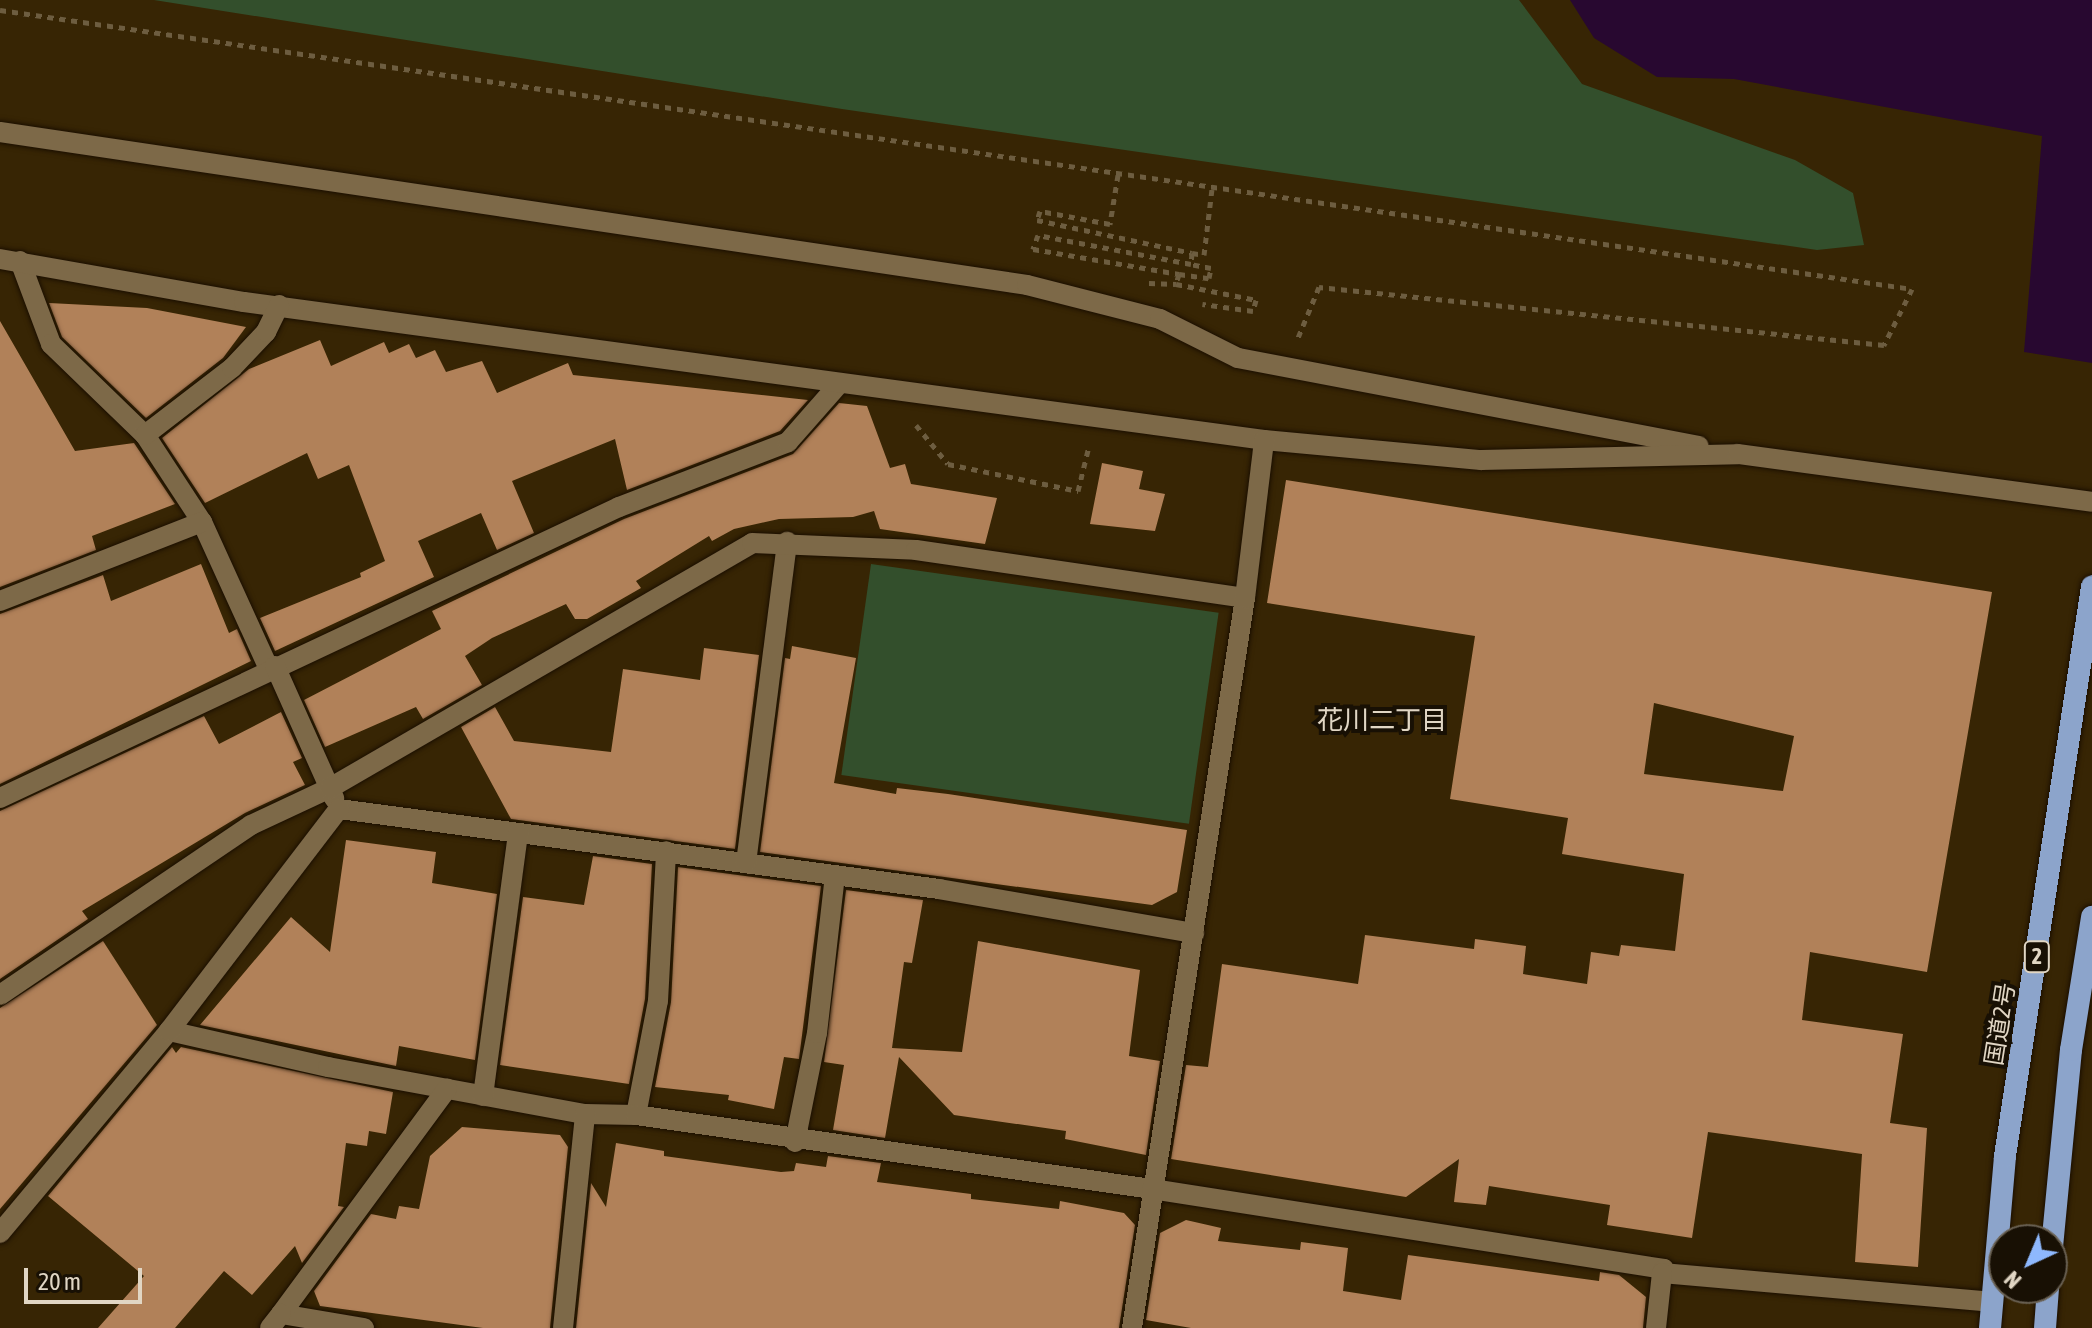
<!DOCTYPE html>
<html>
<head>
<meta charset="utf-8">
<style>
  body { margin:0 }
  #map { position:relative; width:2092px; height:1328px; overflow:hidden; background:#372504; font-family:"Asap Condensed","Noto Sans JP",sans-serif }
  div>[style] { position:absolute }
  .green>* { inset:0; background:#334f2c; transform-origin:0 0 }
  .water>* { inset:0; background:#280830 }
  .building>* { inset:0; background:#b18159 }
  .path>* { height:5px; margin-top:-2.5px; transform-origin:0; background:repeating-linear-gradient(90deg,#6d5d40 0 6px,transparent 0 12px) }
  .roads { filter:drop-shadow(0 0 2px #1b0f00) drop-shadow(0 0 2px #1b0f00) }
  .pedestrian>* { height:20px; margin:-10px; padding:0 10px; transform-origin:10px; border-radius:10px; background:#7d6948 }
  .minor>* { height:20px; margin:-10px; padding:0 10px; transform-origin:10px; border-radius:10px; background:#7d6948 }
  .tertiary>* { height:20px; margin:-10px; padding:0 10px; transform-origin:10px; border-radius:10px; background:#7d6948 }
  .trunk>* { height:22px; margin:-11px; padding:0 11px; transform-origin:11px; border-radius:11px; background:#8ca4cb }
  span { translate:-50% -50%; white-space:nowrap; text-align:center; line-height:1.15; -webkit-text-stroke:8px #181004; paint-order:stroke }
  .shield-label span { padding:2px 6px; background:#181004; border:2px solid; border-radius:6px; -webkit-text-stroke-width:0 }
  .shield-label { font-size:22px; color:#e1d6c4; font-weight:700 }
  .street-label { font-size:24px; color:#e1d6c4 }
  .neighbourhood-label { font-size:26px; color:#e1d6c4 }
  .north { position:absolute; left:1988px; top:1224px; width:80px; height:80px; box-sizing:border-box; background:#181004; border:2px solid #685f51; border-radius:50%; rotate:224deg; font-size:22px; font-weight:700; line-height:32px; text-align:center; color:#e1d6c4 }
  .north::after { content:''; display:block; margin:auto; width:28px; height:36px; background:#8eb8fd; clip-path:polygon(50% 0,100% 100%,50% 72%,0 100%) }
  .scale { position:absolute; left:24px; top:1268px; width:118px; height:36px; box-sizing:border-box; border:4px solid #e1d6c4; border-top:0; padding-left:10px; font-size:24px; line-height:28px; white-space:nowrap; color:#e1d6c4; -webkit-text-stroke:6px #181004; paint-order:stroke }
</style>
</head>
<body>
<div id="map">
  <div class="green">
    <i style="clip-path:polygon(154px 0,1519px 0,1582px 84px,1795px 160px,1853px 193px,1864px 245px,1817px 250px,842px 109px)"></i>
    <i style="left:871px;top:564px;width:351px;height:213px;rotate:8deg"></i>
  </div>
  <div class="water">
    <i style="clip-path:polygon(1570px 0,2092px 0,2092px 363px,2024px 352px,2042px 136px,1734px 79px,1657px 77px,1594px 38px)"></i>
  </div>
  <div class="building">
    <i style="clip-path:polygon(49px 303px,147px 308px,246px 327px,223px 358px,146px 418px,62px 337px)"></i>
    <i style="clip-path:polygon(0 321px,75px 451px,134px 443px,175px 504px,92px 536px,96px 550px,0 587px)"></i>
    <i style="clip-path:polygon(320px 340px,331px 366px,384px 342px,389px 353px,409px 344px,416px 358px,435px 350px,446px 372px,482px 361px,497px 393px,568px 363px,573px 375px,808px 400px,780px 431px,627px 490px,615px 439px,512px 481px,534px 533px,497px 550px,481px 513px,418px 541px,434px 577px,275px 651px,260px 618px,361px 577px,360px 573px,385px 561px,349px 465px,318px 479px,307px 453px,205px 503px,162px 438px,249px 369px)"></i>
    <i style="clip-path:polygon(839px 403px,867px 406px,890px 468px,905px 464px,911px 484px,997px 498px,985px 544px,880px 529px,874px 511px,853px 517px,779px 519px,734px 529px,712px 541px,709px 536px,636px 581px,641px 588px,587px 619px,575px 619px,566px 604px,492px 638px,465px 656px,482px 685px,423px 719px,416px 707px,325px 747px,304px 700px,441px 629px,432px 611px,624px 519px,793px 454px)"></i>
    <i style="clip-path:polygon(1102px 463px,1143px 471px,1139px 489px,1165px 494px,1155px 531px,1090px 524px)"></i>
    <i style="clip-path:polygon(evenodd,1286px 480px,1992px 592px,1927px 972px,1810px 952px,1802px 1020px,1903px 1034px,1890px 1123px,1927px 1128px,1918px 1267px,1855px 1262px,1862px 1154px,1773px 1141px,1708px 1132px,1692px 1238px,1607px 1225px,1610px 1205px,1489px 1186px,1486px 1205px,1454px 1202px,1459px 1159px,1406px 1197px,1171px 1159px,1186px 1065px,1208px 1067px,1222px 964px,1358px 984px,1365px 935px,1474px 949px,1475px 939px,1526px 946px,1523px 974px,1587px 984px,1591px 952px,1619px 956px,1621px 945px,1675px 951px,1684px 874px,1562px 854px,1568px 818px,1450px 799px,1475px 636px,1267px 603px,1286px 480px,1654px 703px,1794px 736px,1783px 791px,1644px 774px,1654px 703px)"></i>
    <i style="clip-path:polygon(201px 564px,229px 633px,237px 629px,251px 661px,0 784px,0 614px,103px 575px,111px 601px)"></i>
    <i style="clip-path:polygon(792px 646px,856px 658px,834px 783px,896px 794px,897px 788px,948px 794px,1187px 830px,1177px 892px,1152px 905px,760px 852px,785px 658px,790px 659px)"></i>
    <i style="clip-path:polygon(704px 648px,759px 655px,735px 849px,511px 819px,461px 727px,495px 707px,514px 741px,611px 752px,623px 669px,700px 680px)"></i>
    <i style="clip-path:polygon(281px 712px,302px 758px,293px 762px,305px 785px,245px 813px,82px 911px,88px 919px,0 979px,0 811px,204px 716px,219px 744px)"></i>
    <i style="clip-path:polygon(346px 840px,436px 852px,432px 883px,497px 894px,475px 1060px,399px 1046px,396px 1066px,200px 1025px,291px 917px,330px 952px)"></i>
    <i style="clip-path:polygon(593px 856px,652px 864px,645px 999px,629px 1084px,500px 1065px,523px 897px,584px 905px)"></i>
    <i style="clip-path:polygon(678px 867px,821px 886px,799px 1059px,784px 1057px,774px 1109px,728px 1100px,729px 1095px,655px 1087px,671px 1002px)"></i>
    <i style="clip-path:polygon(846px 890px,923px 900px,912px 963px,904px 962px,892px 1048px,962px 1052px,978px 941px,1140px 970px,1129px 1056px,1160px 1061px,1146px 1155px,1065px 1139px,1066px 1131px,954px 1115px,899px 1057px,885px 1138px,833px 1130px,844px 1065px,824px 1062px)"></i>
    <i style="clip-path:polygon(103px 941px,157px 1025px,0 1209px,0 1008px)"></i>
    <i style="clip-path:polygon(172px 1047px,176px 1053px,181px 1047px,393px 1092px,386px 1134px,369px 1131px,367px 1146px,346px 1143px,338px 1206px,344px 1207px,302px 1263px,295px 1246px,252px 1295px,224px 1271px,175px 1328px,98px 1328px,144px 1276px,48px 1196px)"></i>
    <i style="clip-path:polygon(462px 1127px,560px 1135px,568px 1147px,550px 1328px,483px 1328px,320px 1306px,314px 1291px,371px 1214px,396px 1219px,399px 1206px,419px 1209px,430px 1156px)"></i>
    <i style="clip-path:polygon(616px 1143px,664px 1151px,664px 1156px,781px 1172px,794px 1171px,796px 1163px,826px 1167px,828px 1156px,881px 1163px,877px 1182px,971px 1194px,971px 1199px,1059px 1209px,1060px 1201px,1124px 1213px,1135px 1225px,1119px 1328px,576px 1328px,591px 1183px,606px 1207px)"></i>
    <i style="clip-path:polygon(1186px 1220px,1221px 1228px,1218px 1241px,1300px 1250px,1301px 1242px,1348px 1248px,1343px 1291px,1401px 1300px,1408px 1255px,1599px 1281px,1600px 1272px,1619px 1275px,1646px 1297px,1643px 1328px,1191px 1328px,1146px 1320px,1160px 1233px)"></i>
  </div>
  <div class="path">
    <i style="left:0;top:10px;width:1932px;rotate:8.3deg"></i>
    <i style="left:1912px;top:289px;width:63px;rotate:116.6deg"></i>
    <i style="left:1884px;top:345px;width:568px;rotate:-174.14deg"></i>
    <i style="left:1319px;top:287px;width:57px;rotate:112.5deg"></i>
    <i style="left:1118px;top:175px;width:50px;rotate:99.3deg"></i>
    <i style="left:1110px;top:224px;width:71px;rotate:-169.5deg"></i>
    <i style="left:1040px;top:211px;width:9px;rotate:108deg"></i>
    <i style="left:1037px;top:220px;width:158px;rotate:12deg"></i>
    <i style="left:1192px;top:253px;width:11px;rotate:95deg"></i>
    <i style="left:1191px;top:264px;width:156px;rotate:-169.3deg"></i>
    <i style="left:1038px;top:235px;width:15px;rotate:110deg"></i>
    <i style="left:1033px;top:249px;width:148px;rotate:9.7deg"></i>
    <i style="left:1179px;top:274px;width:10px;rotate:107deg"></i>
    <i style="left:1176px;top:284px;width:82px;rotate:11.3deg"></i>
    <i style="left:1256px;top:300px;width:11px;rotate:105deg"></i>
    <i style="left:1253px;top:311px;width:51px;rotate:-172.2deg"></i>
    <i style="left:1192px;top:253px;width:12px;rotate:9deg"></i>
    <i style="left:1204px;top:255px;width:66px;rotate:-83.1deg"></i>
    <i style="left:1179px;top:274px;width:30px;rotate:8deg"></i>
    <i style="left:1209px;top:278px;width:10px;rotate:-79deg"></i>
    <i style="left:1211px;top:268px;width:20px;rotate:-169deg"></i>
    <i style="left:1149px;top:283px;width:27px;rotate:2deg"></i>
    <i style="left:916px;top:425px;width:50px;rotate:50.6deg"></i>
    <i style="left:948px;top:464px;width:133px;rotate:11.7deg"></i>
    <i style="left:1078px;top:491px;width:46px;rotate:-76.3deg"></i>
  </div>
  <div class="roads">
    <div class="pedestrian">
      <i style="left:20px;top:261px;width:89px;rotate:69.5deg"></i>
      <i style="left:51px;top:344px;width:131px;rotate:44.1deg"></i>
      <i style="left:145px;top:435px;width:104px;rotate:56.8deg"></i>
      <i style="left:202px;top:522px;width:162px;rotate:65.5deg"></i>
      <i style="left:0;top:798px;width:684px;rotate:-25.18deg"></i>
      <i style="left:619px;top:507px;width:181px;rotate:-21deg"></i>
      <i style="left:788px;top:442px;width:77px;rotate:-48.7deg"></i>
      <i style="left:636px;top:1115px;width:116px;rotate:-79.1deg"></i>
      <i style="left:658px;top:1001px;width:150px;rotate:-86.9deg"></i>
      <i style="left:795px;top:1142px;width:111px;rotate:-78.6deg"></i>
      <i style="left:817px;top:1033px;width:159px;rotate:-83.5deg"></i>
    </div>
    <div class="minor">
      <i style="left:0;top:132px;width:1038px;rotate:8.47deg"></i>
      <i style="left:1027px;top:285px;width:137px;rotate:14.3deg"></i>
      <i style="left:1160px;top:319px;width:87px;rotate:26.6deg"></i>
      <i style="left:1238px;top:358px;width:469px;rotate:10.8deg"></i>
      <i style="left:0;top:259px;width:248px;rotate:10deg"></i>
      <i style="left:244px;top:302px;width:1029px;rotate:7.7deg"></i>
      <i style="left:1264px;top:440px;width:218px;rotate:5.3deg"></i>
      <i style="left:1481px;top:460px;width:257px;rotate:-1.3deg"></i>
      <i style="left:1738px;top:454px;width:357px;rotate:7.7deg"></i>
      <i style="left:145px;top:435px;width:110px;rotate:-37.6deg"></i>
      <i style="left:232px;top:368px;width:50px;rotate:-46.6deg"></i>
      <i style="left:266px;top:332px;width:30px;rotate:-64deg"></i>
      <i style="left:0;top:601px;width:217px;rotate:-21.4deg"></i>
      <i style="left:275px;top:666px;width:145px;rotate:65.9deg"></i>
      <i style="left:339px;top:809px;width:605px;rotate:7.59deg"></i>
      <i style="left:939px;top:889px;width:259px;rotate:9.8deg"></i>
      <i style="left:746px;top:863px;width:324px;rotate:-82.7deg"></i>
      <i style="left:0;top:995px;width:303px;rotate:-34.1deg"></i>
      <i style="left:251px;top:825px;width:87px;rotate:-25.1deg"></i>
      <i style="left:330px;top:788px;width:488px;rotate:-30.1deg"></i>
      <i style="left:752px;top:543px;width:164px;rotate:2.4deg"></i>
      <i style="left:916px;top:550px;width:332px;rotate:8.3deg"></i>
      <i style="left:169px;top:1031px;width:163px;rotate:12.8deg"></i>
      <i style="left:328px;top:1067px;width:261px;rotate:10.4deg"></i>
      <i style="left:585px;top:1114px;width:51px;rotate:1.1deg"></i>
      <i style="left:636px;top:1115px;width:521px;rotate:8.16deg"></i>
      <i style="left:1152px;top:1189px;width:518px;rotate:8.88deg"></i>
      <i style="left:1664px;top:1269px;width:4px;rotate:117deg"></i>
      <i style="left:1662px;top:1273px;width:330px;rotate:5deg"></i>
      <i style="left:483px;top:1096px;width:265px;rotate:-82.4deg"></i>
      <i style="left:0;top:1233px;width:263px;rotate:-50.1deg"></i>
      <i style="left:169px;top:1031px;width:280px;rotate:-52.6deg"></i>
      <i style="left:364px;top:1328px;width:84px;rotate:-170.4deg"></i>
      <i style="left:281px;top:1314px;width:280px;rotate:-53.6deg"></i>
      <i style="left:563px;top:1328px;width:215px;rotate:-84.1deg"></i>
      <i style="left:1132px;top:1328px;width:739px;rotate:-81.2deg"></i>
      <i style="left:1245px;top:598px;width:159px;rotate:-83.1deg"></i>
      <i style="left:1656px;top:1328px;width:55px;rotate:-83.8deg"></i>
    </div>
    <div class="tertiary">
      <i style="left:270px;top:1328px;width:18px;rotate:-52deg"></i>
    </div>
    <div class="trunk">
      <i style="left:2052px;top:1247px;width:198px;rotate:-84.5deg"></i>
      <i style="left:2071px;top:1050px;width:135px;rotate:-81deg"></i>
      <i style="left:1990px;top:1328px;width:173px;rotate:-85deg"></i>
      <i style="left:2005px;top:1156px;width:576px;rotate:-81.31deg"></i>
      <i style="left:2045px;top:1328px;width:40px;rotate:-85.7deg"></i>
    </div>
  </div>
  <div class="shield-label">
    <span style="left:2037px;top:957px">2</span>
  </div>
  <div class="street-label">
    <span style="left:2000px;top:1024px;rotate:-81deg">国道2号</span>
  </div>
  <div class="neighbourhood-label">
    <span style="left:1382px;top:721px">花川二丁目</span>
  </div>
  <div class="north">N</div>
  <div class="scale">20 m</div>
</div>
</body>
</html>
